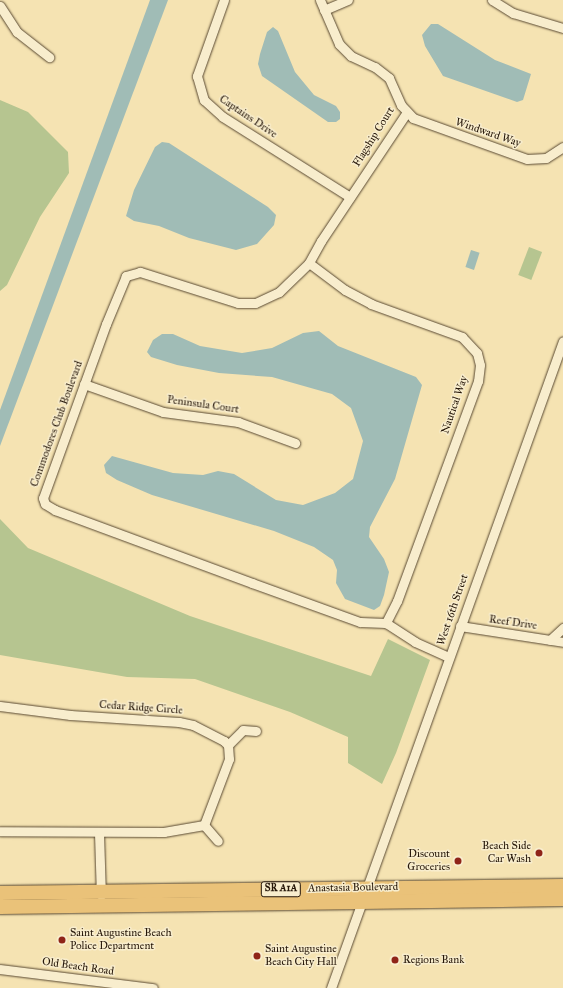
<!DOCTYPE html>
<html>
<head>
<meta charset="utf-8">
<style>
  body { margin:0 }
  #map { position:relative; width:563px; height:988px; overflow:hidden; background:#f5e3b2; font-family:"IM FELL Great Primer",serif }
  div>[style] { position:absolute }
  .green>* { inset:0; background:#b6c590; transform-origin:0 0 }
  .water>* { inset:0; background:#a0bcb6; transform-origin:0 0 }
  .roads { filter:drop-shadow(0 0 1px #594932) drop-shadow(0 0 1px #594932) }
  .street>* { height:9px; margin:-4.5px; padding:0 4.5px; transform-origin:4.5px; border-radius:4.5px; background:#f8edcd }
  .primary>* { height:14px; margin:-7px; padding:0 7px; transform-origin:7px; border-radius:7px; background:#eac279 }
  .dots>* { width:11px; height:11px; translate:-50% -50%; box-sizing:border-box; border:2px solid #f8edcd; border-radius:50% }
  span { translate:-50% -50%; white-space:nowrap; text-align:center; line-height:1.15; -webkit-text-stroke:3px #f8edcd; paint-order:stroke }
  .shield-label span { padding:1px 3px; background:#f8edcd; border:1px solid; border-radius:3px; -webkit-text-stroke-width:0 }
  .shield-label { font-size:10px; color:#251608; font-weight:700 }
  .street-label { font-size:11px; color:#251608 }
  .poi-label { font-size:11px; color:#251608 }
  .right { translate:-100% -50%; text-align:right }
  .left { translate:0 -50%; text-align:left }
</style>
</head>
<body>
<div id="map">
  <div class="green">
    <i style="clip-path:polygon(0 100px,28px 112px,68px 152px,69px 173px,40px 217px,7px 285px,0 291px)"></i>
    <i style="left:529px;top:247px;width:14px;height:30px;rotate:21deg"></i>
    <i style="clip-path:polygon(0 519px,28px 548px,190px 616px,371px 676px,388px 639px,430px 660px,396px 753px,382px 784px,348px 763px,348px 737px,290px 712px,195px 679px,127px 677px,0 655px)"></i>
  </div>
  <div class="water">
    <i style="clip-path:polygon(150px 0,168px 0,0 446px,0 410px)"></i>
    <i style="clip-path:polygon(431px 24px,438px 24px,495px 60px,531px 74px,523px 100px,517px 102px,443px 76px,425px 46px,422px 35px)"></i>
    <i style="clip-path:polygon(273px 27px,278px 31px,295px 72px,314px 95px,336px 106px,340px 112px,340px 119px,336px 122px,328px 122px,262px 76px,258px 64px,260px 54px,267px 32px)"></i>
    <i style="clip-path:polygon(162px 142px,169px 143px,268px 207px,276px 215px,274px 225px,257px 244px,236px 250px,189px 238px,159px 226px,134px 221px,126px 216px,134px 190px,155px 147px)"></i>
    <i style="left:471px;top:250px;width:9px;height:18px;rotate:18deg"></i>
    <i style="clip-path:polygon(319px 331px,338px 346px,416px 377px,422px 385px,395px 479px,370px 527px,369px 537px,384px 559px,389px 572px,384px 595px,380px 606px,374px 610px,345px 599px,336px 583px,337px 570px,333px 560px,314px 547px,274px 531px,152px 495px,117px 480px,106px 473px,104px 465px,112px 456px,173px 473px,203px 475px,218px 471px,234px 474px,276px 500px,303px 505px,335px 493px,353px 479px,363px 441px,351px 408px,332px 394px,272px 377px,219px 373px,177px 365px,151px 357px,147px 352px,153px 340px,162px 334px,173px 334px,200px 346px,242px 353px,272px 348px,303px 333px)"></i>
  </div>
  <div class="roads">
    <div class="street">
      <i style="left:224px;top:0;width:81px;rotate:109.6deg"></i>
      <i style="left:197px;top:76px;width:25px;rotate:74deg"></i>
      <i style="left:204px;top:100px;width:25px;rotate:42deg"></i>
      <i style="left:223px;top:117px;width:150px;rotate:32.2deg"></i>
      <i style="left:320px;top:0;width:48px;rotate:66.6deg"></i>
      <i style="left:339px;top:44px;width:17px;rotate:45deg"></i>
      <i style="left:351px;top:56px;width:26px;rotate:25deg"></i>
      <i style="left:375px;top:67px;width:18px;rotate:38deg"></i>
      <i style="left:389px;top:78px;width:30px;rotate:66deg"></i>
      <i style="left:401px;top:105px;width:18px;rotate:47deg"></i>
      <i style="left:413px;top:118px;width:121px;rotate:19.8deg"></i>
      <i style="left:527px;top:159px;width:19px;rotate:-3deg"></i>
      <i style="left:546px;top:158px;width:20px;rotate:-33deg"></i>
      <i style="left:492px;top:0;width:25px;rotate:32deg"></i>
      <i style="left:513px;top:13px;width:52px;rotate:16.7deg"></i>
      <i style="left:0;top:6px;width:31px;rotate:57deg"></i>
      <i style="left:17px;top:32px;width:41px;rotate:38deg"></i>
      <i style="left:324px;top:10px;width:26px;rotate:-23deg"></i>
      <i style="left:407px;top:112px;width:155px;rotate:123.7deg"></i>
      <i style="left:321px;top:241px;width:25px;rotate:119deg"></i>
      <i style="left:309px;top:263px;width:42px;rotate:136deg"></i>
      <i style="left:279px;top:292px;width:26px;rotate:155deg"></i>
      <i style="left:255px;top:303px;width:17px;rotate:180deg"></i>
      <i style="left:238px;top:303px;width:103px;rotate:-162.4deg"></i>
      <i style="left:140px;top:272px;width:15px;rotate:164deg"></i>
      <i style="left:126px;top:276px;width:52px;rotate:112.6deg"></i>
      <i style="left:106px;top:324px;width:185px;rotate:109.9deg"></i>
      <i style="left:43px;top:498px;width:6px;rotate:72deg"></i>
      <i style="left:45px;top:504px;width:12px;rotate:31deg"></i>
      <i style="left:55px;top:510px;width:210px;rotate:20.3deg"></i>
      <i style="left:252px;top:583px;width:115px;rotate:19.9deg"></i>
      <i style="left:360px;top:622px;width:26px;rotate:2deg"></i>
      <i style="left:386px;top:623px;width:35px;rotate:33deg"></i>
      <i style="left:415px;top:642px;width:37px;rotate:24deg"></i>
      <i style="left:309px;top:263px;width:45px;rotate:36.9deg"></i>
      <i style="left:345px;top:290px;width:30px;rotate:28deg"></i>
      <i style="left:371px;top:304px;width:97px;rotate:19.9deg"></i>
      <i style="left:462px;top:337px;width:22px;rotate:47deg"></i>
      <i style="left:477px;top:353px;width:12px;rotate:76deg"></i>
      <i style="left:480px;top:365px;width:16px;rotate:97deg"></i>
      <i style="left:478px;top:381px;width:234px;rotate:110.2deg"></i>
      <i style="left:397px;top:601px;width:25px;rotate:117deg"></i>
      <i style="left:84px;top:384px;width:84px;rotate:19.5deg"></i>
      <i style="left:163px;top:412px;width:76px;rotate:7.6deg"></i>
      <i style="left:238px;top:422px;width:61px;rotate:20.2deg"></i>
      <i style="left:460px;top:626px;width:104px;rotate:8.8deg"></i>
      <i style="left:550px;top:640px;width:18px;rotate:-43deg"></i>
      <i style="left:0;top:706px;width:71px;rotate:7.3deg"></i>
      <i style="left:70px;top:715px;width:109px;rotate:3.7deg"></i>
      <i style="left:179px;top:722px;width:14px;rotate:12deg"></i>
      <i style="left:193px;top:725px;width:35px;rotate:27deg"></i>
      <i style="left:224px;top:741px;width:6px;rotate:45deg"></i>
      <i style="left:228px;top:745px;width:14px;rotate:86deg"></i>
      <i style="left:229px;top:759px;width:71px;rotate:110.7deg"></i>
      <i style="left:204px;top:825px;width:41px;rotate:170.1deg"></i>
      <i style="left:164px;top:832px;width:164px;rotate:-179.7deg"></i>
      <i style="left:228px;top:745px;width:21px;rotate:-45deg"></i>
      <i style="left:243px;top:730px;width:13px;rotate:4deg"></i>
      <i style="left:204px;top:825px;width:21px;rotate:49deg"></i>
      <i style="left:99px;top:833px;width:62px;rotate:88.2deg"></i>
      <i style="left:0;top:969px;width:154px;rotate:7.1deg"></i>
      <i style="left:331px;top:988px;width:687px;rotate:-70.27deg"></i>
    </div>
    <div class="primary">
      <i style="left:0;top:893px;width:563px;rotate:-0.71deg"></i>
      <i style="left:0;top:907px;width:563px;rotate:-0.81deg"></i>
    </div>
  </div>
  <div class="dots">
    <i style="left:539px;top:853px;background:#8f2418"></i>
    <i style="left:458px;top:861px;background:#8f2418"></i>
    <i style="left:62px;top:940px;background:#8f2418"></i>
    <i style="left:257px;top:956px;background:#8f2418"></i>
    <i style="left:395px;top:960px;background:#8f2418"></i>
  </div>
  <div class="shield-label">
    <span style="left:281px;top:889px">SR A1A</span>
  </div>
  <div class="street-label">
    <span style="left:248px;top:117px;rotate:34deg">Captains Drive</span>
    <span style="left:488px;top:133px;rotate:19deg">Windward Way</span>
    <span style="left:374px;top:137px;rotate:-58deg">Flagship Court</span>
    <span style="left:203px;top:405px;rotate:8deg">Peninsula Court</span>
    <span style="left:455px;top:405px;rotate:-71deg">Nautical Way</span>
    <span style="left:57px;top:424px;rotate:-70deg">Commodores Club Boulevard</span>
    <span style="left:453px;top:610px;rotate:-71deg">West 16th Street</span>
    <span style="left:513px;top:623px;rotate:8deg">Reef Drive</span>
    <span style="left:141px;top:708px;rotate:4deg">Cedar Ridge Circle</span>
    <span style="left:353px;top:888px;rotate:-1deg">Anastasia Boulevard</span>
    <span style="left:78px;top:967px;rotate:8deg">Old Beach Road</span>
  </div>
  <div class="poi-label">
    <span class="right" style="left:531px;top:853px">Beach Side<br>Car Wash</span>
    <span class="right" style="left:450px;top:861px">Discount<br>Groceries</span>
    <span class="left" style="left:70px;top:940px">Saint Augustine Beach<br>Police Department</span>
    <span class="left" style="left:265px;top:956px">Saint Augustine<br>Beach City Hall</span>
    <span class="left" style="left:403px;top:960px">Regions Bank</span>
  </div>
</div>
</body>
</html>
